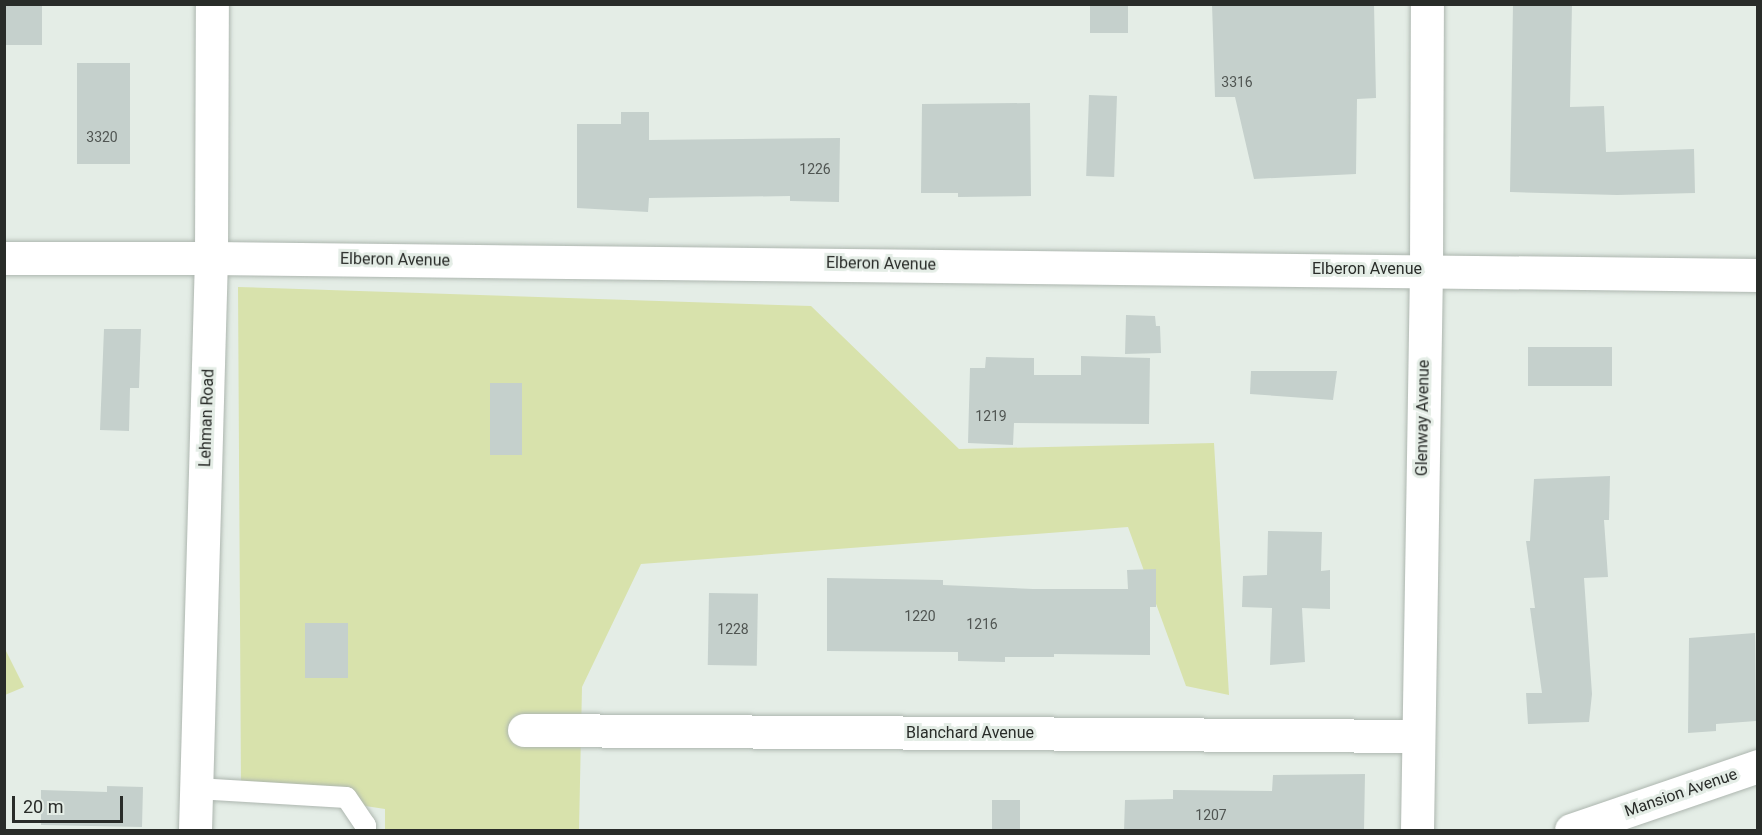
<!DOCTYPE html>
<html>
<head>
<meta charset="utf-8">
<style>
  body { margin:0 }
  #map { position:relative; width:1762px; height:835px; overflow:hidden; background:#e4ede6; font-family:Roboto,sans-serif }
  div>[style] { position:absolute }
  .green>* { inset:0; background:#d8e2ac }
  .building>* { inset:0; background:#c5d0cc; transform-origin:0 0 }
  .roads { filter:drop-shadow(0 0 2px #adb6af) drop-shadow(0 0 2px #adb6af) }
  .service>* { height:21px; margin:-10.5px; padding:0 10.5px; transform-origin:10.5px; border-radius:10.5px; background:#fff }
  .minor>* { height:33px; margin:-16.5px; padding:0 16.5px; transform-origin:16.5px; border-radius:16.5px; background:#fff }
  .primary>* { height:33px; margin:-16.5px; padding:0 16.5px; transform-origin:16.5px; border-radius:16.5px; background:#fff }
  span { translate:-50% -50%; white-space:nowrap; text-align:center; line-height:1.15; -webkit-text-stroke:6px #e4ede6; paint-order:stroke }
  .number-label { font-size:14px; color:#505552 }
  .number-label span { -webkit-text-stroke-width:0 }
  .street-label { font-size:16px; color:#292c29 }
  .frame { position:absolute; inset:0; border:6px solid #292c29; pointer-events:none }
  .scale { position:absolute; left:12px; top:796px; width:111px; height:27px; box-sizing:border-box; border:3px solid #292c29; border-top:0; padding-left:8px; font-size:18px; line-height:21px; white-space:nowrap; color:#292c29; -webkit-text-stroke:4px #e4ede6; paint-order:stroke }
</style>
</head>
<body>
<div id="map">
  <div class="green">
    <i style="clip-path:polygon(238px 287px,811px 306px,959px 449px,1214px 443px,1229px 695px,1186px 686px,1128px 527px,641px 564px,582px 687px,579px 830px,385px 830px,385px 809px,241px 787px)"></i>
    <i style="clip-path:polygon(4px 647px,24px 687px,5px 695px,4px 695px)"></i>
  </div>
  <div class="building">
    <i style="left:4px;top:4px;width:38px;height:41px"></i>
    <i style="left:1090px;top:4px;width:38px;height:29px"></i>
    <i style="clip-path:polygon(1212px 4px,1374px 4px,1376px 98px,1357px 99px,1356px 174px,1254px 179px,1235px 97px,1215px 97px)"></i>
    <i style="clip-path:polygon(1513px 4px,1572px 4px,1570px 107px,1604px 106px,1606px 152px,1694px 149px,1695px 193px,1617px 195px,1510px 192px)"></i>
    <i style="left:77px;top:63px;width:53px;height:101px"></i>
    <i style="left:1089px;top:95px;width:28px;height:81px;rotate:2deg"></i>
    <i style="clip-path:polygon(1030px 103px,1031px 196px,958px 197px,958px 193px,921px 193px,922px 104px)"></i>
    <i style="clip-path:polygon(621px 112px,649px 112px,649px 140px,840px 138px,839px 202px,790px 201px,790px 196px,649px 198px,648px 212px,577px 208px,577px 124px,621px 124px)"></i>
    <i style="clip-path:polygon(1126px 315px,1155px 316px,1156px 326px,1160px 326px,1161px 353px,1125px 354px)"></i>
    <i style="clip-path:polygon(104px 329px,141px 329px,139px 388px,130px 388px,129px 431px,100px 430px)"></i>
    <i style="left:1612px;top:347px;width:39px;height:84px;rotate:90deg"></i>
    <i style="clip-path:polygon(1081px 356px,1150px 358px,1149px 424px,1014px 423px,1013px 445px,968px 443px,970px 368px,985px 368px,986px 357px,1034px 358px,1034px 375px,1081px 375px)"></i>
    <i style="clip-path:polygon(1251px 371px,1337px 371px,1333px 400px,1250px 394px)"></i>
    <i style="left:490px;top:383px;width:32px;height:72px"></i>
    <i style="clip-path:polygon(1610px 476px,1609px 520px,1604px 520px,1608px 577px,1584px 578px,1592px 694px,1589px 722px,1528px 724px,1526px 693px,1542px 693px,1530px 608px,1535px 608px,1526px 541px,1530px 541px,1534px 479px)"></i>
    <i style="clip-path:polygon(1268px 531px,1322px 532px,1321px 571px,1330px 570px,1330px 609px,1302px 608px,1305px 662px,1270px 665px,1272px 608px,1242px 607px,1243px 576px,1267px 575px)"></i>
    <i style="clip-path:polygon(1156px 569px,1156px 607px,1150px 607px,1150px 655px,1054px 654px,1054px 657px,1005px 657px,1005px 662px,958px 661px,958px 652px,827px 651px,827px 578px,943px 580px,943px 585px,1033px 589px,1128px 589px,1127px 570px)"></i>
    <i style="left:709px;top:593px;width:49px;height:72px;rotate:1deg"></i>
    <i style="left:305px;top:623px;width:43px;height:55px"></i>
    <i style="clip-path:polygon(1755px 633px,1756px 721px,1716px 724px,1716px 731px,1688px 733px,1689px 638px)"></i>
    <i style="clip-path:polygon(1365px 774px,1364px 831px,1124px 831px,1125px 800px,1173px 799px,1173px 790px,1272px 791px,1273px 775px)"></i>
    <i style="clip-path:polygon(107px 786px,143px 787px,142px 827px,41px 825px,41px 790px,107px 792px)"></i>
    <i style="left:1020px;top:800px;width:31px;height:28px;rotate:90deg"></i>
  </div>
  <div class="roads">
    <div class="service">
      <i style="left:196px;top:788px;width:150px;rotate:3.4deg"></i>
      <i style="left:346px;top:797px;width:34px;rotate:56deg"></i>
      <i style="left:365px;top:825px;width:5px;rotate:90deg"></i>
    </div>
    <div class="minor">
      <i style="left:4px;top:258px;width:207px"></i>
      <i style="left:211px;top:258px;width:1547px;rotate:0.63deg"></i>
      <i style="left:524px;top:730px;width:893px;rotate:0.38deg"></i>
      <i style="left:195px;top:830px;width:572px;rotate:-88.4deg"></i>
      <i style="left:211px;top:258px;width:254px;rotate:-89.8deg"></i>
      <i style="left:1571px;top:830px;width:198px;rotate:-18.9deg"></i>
    </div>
    <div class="primary">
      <i style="left:1417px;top:830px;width:560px;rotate:-89.08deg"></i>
      <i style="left:1426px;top:270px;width:266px;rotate:-89.8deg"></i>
    </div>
  </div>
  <div class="number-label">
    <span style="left:1237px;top:82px">3316</span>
    <span style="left:102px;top:137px">3320</span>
    <span style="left:815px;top:169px">1226</span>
    <span style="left:991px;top:416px">1219</span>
    <span style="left:920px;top:616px">1220</span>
    <span style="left:982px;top:624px">1216</span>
    <span style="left:733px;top:629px">1228</span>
    <span style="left:1211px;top:815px">1207</span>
  </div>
  <div class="street-label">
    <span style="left:395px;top:260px;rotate:1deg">Elberon Avenue</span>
    <span style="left:881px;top:264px;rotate:1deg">Elberon Avenue</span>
    <span style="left:1367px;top:269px">Elberon Avenue</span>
    <span style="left:207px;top:418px;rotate:-88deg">Lehman Road</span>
    <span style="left:1423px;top:418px;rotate:-89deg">Glenway Avenue</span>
    <span style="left:970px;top:733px">Blanchard Avenue</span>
    <span style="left:1681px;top:793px;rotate:-19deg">Mansion Avenue</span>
  </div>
  <div class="frame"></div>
  <div class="scale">20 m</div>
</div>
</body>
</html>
